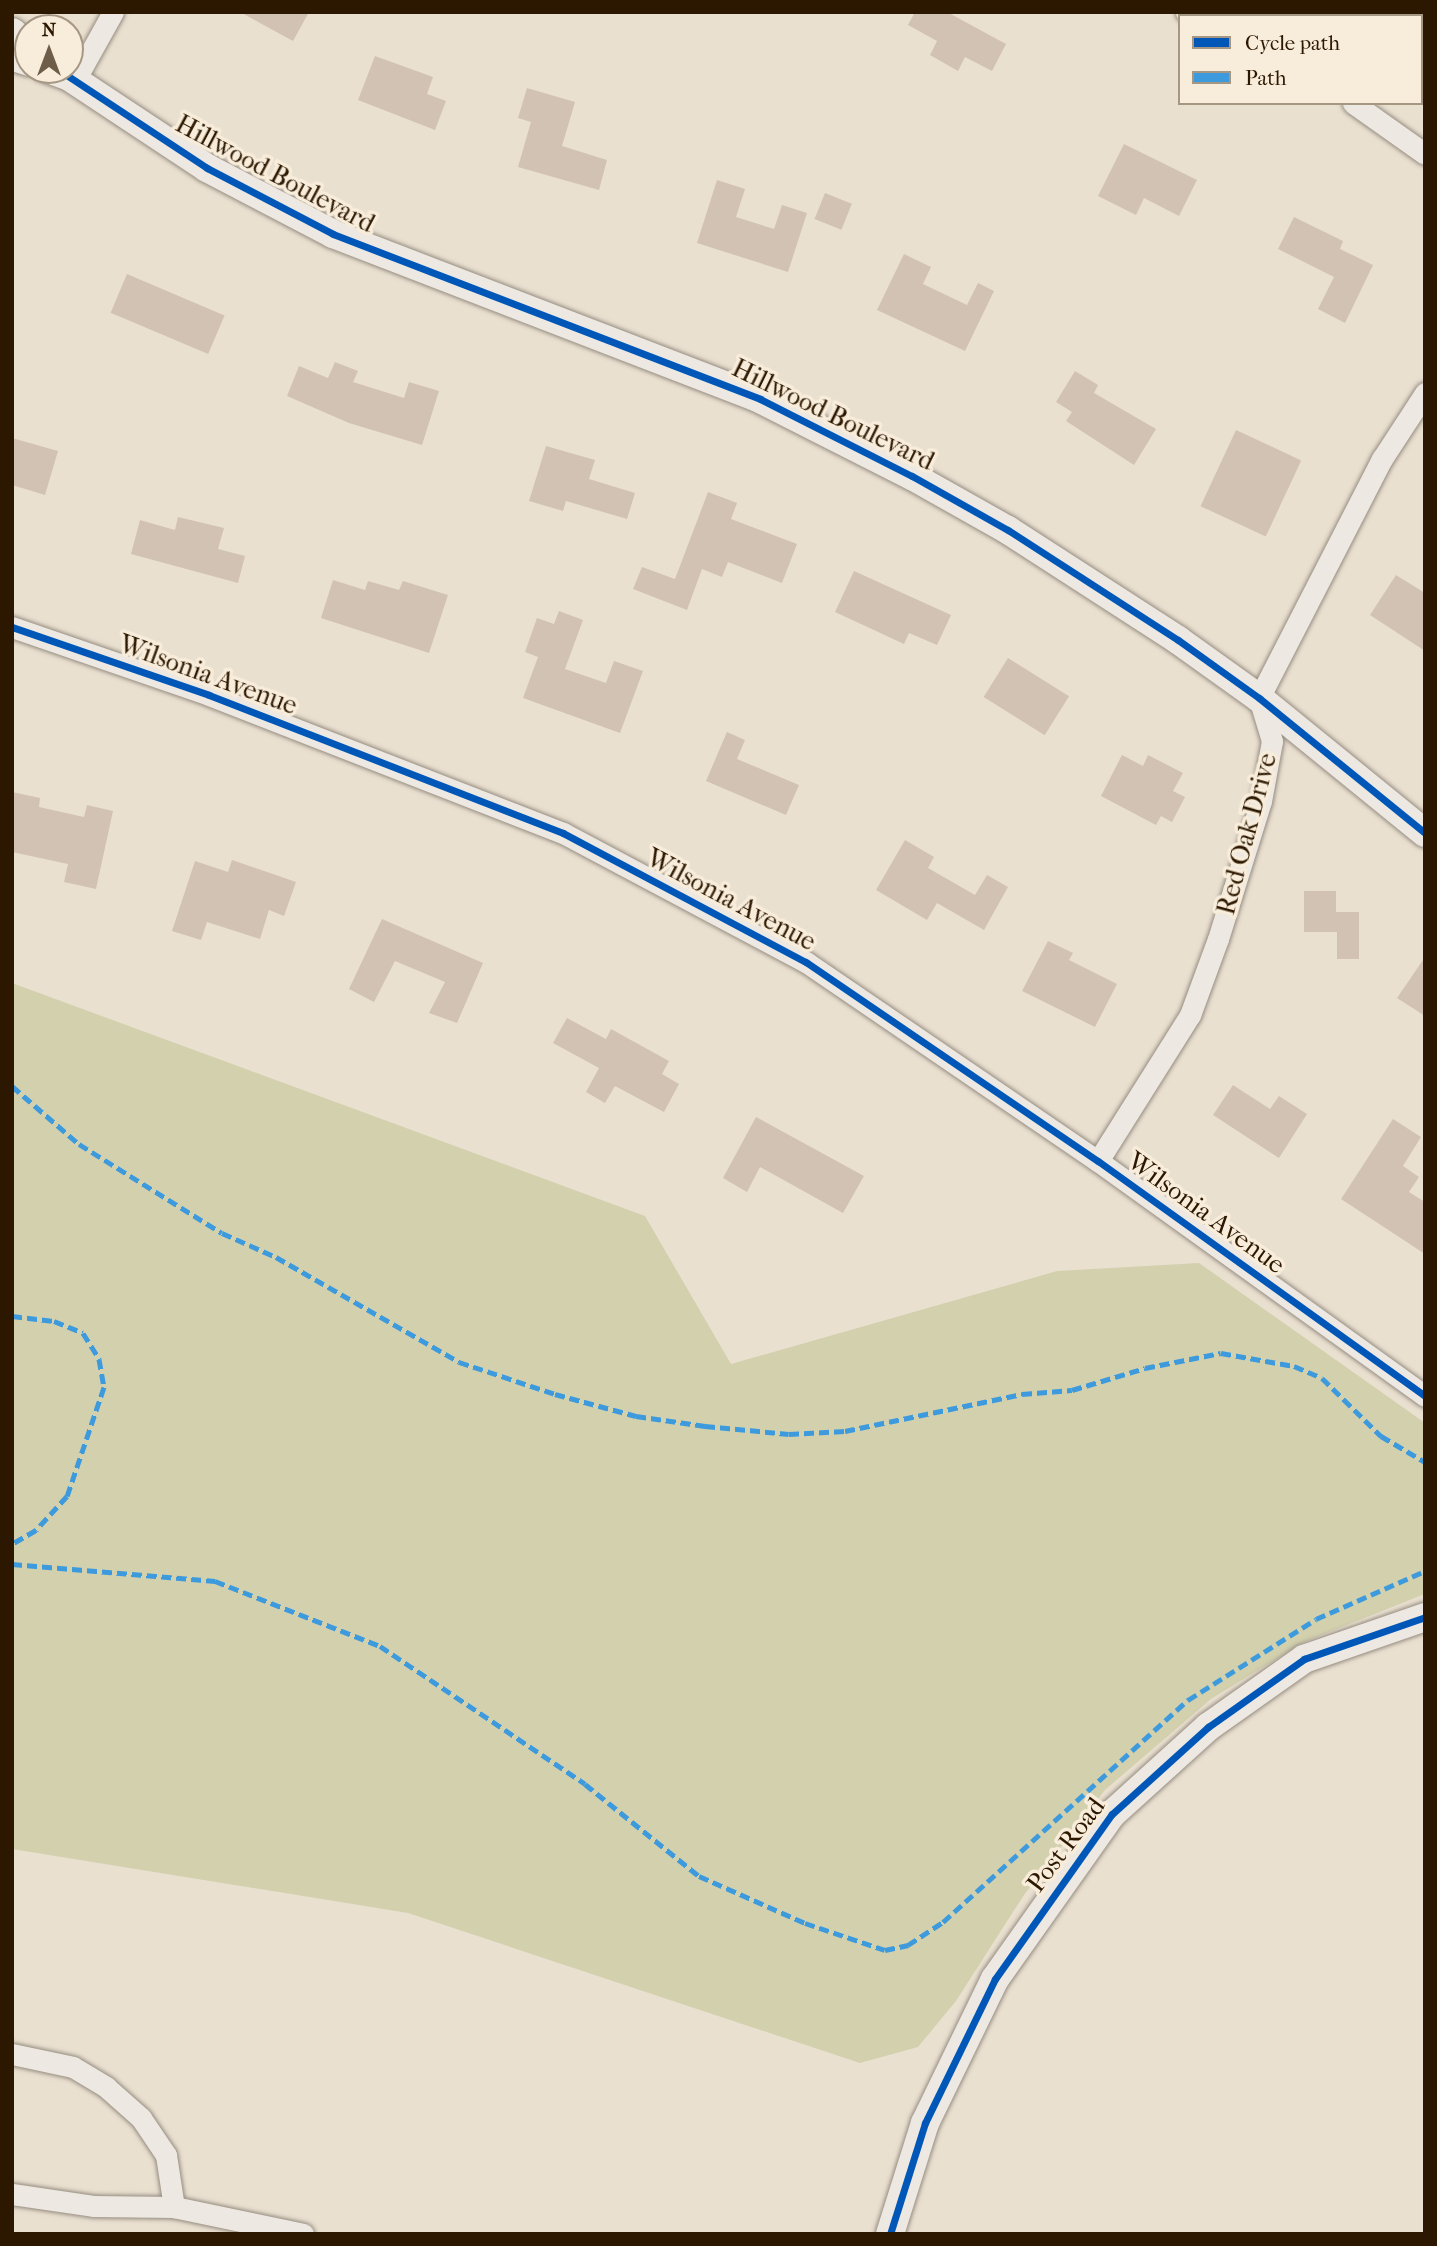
<!DOCTYPE html>
<html>
<head>
<meta charset="utf-8">
<style>
  body { margin:0 }
  #map { position:relative; width:1437px; height:2246px; overflow:hidden; background:#eae0d0; font-family:"IM FELL French Canon",serif }
  div>[style] { position:absolute }
  .green>* { inset:0; background:#d3d0ae }
  .building>* { inset:0; background:#d2c2b4; transform-origin:0 0 }
  .roads { filter:drop-shadow(0 0 2px #958d81) drop-shadow(0 0 2px #958d81) }
  .minor>* { height:21px; margin:-10.5px; padding:0 10.5px; transform-origin:10.5px; border-radius:10.5px; background:#ede8e1 }
  .tertiary>* { height:28px; margin:-14px; padding:0 14px; transform-origin:14px; border-radius:14px; background:#ede8e1 }
  .quiet>* { height:5px; margin-top:-2.5px; transform-origin:0; background:repeating-linear-gradient(90deg,#3d9adc 0 10px,transparent 0 15px) }
  .cycleway>* { height:7px; margin:-3.5px; padding:0 3.5px; transform-origin:3.5px; border-radius:3.5px; background:#0057b8 }
  span { translate:-50% -50%; white-space:nowrap; text-align:center; line-height:1.15; -webkit-text-stroke:7px #f8ecda; paint-order:stroke }
  .street-label { font-size:26px; color:#2c1800 }
  .frame { position:absolute; inset:0; border:14px solid #2c1800; pointer-events:none }
  .legend { position:absolute; left:1178px; top:14px; width:245px; height:91px; box-sizing:border-box; background:#f8ecda; border:2px solid #a69783; margin:0; padding:9px 12px; list-style:none; font-size:21px; color:#2c1800 }
  .legend li { display:flex; align-items:center; gap:14px; height:35px }
  .legend b { width:35px; border:2px solid #a69783 }
  .north { position:absolute; left:14px; top:14px; width:70px; height:70px; box-sizing:border-box; background:#f8ecda; border:2px solid #a69783; border-radius:50%; rotate:0deg; font-size:19px; font-weight:700; line-height:28px; text-align:center; color:#2c1800 }
  .north::after { content:''; display:block; margin:auto; width:24px; height:32px; background:#6e5e49; clip-path:polygon(50% 0,100% 100%,50% 72%,0 100%) }
</style>
</head>
<body>
<div id="map">
  <div class="green">
    <i style="clip-path:polygon(12px 983px,645px 1216px,731px 1364px,1057px 1271px,1199px 1263px,1425px 1423px,1425px 1594px,1304px 1642px,1211px 1699px,1105px 1790px,1024px 1895px,956px 2001px,918px 2047px,860px 2063px,408px 1913px,12px 1849px)"></i>
  </div>
  <div class="building">
    <i style="clip-path:polygon(240px 12px,309px 12px,293px 41px)"></i>
    <i style="clip-path:polygon(915px 12px,947px 12px,1006px 44px,992px 71px,965px 57px,958px 71px,930px 55px,937px 41px,908px 25px)"></i>
    <i style="clip-path:polygon(375px 56px,433px 77px,427px 94px,446px 101px,435px 130px,358px 100px)"></i>
    <i style="clip-path:polygon(527px 88px,575px 102px,562px 146px,607px 160px,599px 190px,518px 167px,531px 122px,518px 118px)"></i>
    <i style="clip-path:polygon(1124px 144px,1197px 180px,1179px 216px,1144px 198px,1136px 215px,1098px 196px)"></i>
    <i style="clip-path:polygon(717px 180px,745px 189px,736px 217px,774px 229px,782px 205px,807px 213px,788px 272px,697px 243px)"></i>
    <i style="left:825px;top:193px;width:29px;height:28px;rotate:22deg"></i>
    <i style="clip-path:polygon(1294px 217px,1343px 241px,1340px 249px,1373px 265px,1345px 323px,1318px 309px,1334px 277px,1278px 249px)"></i>
    <i style="clip-path:polygon(904px 254px,931px 267px,923px 284px,967px 305px,978px 283px,994px 291px,965px 351px,877px 310px)"></i>
    <i style="left:127px;top:274px;width:106px;height:42px;rotate:23deg"></i>
    <i style="clip-path:polygon(335px 362px,358px 371px,353px 382px,404px 398px,409px 382px,439px 391px,422px 445px,349px 423px,287px 396px,299px 366px,328px 378px)"></i>
    <i style="clip-path:polygon(1075px 371px,1098px 385px,1094px 393px,1156px 429px,1134px 465px,1066px 421px,1072px 412px,1056px 402px)"></i>
    <i style="left:1236px;top:430px;width:72px;height:84px;rotate:25deg"></i>
    <i style="clip-path:polygon(12px 438px,58px 451px,45px 495px,12px 485px)"></i>
    <i style="clip-path:polygon(546px 446px,595px 460px,589px 479px,635px 493px,627px 519px,566px 501px,563px 511px,529px 501px)"></i>
    <i style="clip-path:polygon(708px 492px,737px 503px,731px 519px,797px 544px,782px 583px,728px 562px,722px 577px,702px 569px,687px 610px,633px 589px,642px 567px,675px 579px)"></i>
    <i style="clip-path:polygon(178px 517px,224px 528px,218px 549px,245px 556px,238px 583px,131px 554px,140px 520px,175px 530px)"></i>
    <i style="clip-path:polygon(854px 571px,951px 615px,937px 645px,909px 633px,904px 644px,835px 612px)"></i>
    <i style="clip-path:polygon(1396px 575px,1425px 593px,1425px 651px,1370px 615px)"></i>
    <i style="clip-path:polygon(333px 580px,365px 590px,368px 581px,399px 590px,403px 581px,448px 595px,429px 653px,321px 618px)"></i>
    <i style="clip-path:polygon(559px 611px,583px 620px,565px 669px,606px 683px,614px 661px,643px 671px,620px 733px,523px 698px,538px 657px,525px 652px,537px 618px,554px 624px)"></i>
    <i style="left:1008px;top:658px;width:72px;height:46px;rotate:32deg"></i>
    <i style="clip-path:polygon(727px 732px,745px 740px,737px 759px,799px 785px,786px 815px,706px 781px)"></i>
    <i style="clip-path:polygon(1122px 755px,1143px 766px,1148px 755px,1183px 773px,1173px 791px,1185px 797px,1172px 822px,1161px 816px,1156px 825px,1101px 796px)"></i>
    <i style="clip-path:polygon(12px 792px,40px 798px,39px 807px,84px 817px,87px 805px,113px 811px,96px 889px,64px 882px,68px 864px,12px 852px)"></i>
    <i style="clip-path:polygon(905px 840px,934px 857px,928px 868px,975px 895px,987px 875px,1008px 887px,984px 930px,937px 903px,927px 920px,876px 890px)"></i>
    <i style="clip-path:polygon(232px 860px,296px 882px,284px 916px,269px 910px,260px 939px,207px 922px,201px 940px,172px 931px,195px 861px,228px 872px)"></i>
    <i style="clip-path:polygon(1304px 891px,1336px 891px,1336px 912px,1359px 912px,1359px 959px,1337px 959px,1337px 932px,1304px 932px)"></i>
    <i style="clip-path:polygon(382px 919px,483px 963px,457px 1023px,429px 1013px,445px 982px,395px 961px,374px 1002px,349px 989px)"></i>
    <i style="clip-path:polygon(1048px 941px,1073px 953px,1069px 960px,1117px 984px,1095px 1027px,1022px 991px)"></i>
    <i style="clip-path:polygon(1425px 957px,1425px 1016px,1397px 998px)"></i>
    <i style="clip-path:polygon(567px 1018px,606px 1039px,611px 1029px,669px 1061px,662px 1074px,679px 1084px,664px 1112px,615px 1086px,605px 1103px,586px 1092px,599px 1068px,553px 1043px)"></i>
    <i style="clip-path:polygon(1233px 1085px,1270px 1109px,1279px 1096px,1307px 1114px,1279px 1158px,1213px 1115px)"></i>
    <i style="clip-path:polygon(756px 1117px,864px 1176px,843px 1213px,760px 1167px,747px 1192px,723px 1178px)"></i>
    <i style="clip-path:polygon(1393px 1119px,1421px 1137px,1403px 1166px,1419px 1177px,1409px 1192px,1425px 1202px,1425px 1254px,1341px 1199px)"></i>
  </div>
  <div class="roads">
    <div class="minor">
      <i style="left:1186px;top:12px;width:8px;rotate:30deg"></i>
      <i style="left:12px;top:60px;width:17px;rotate:17deg"></i>
      <i style="left:41px;top:70px;width:35px;rotate:20deg"></i>
      <i style="left:74px;top:82px;width:80px;rotate:-60.9deg"></i>
      <i style="left:1353px;top:103px;width:88px;rotate:35.3deg"></i>
      <i style="left:12px;top:627px;width:208px;rotate:19deg"></i>
      <i style="left:209px;top:695px;width:380px;rotate:21.3deg"></i>
      <i style="left:563px;top:833px;width:275px;rotate:28deg"></i>
      <i style="left:806px;top:962px;width:353px;rotate:34.3deg"></i>
      <i style="left:1098px;top:1161px;width:403px;rotate:35.7deg"></i>
      <i style="left:1098px;top:1161px;width:173px;rotate:-57.8deg"></i>
      <i style="left:1190px;top:1015px;width:81px;rotate:-69.8deg"></i>
      <i style="left:1218px;top:939px;width:145px;rotate:-72.7deg"></i>
      <i style="left:1261px;top:801px;width:61px;rotate:-79.6deg"></i>
      <i style="left:1272px;top:741px;width:45px;rotate:-106.8deg"></i>
      <i style="left:1259px;top:698px;width:269px;rotate:-62.8deg"></i>
      <i style="left:1382px;top:459px;width:79px;rotate:-56.9deg"></i>
      <i style="left:12px;top:2054px;width:62px;rotate:12deg"></i>
      <i style="left:73px;top:2067px;width:39px;rotate:31deg"></i>
      <i style="left:106px;top:2087px;width:47px;rotate:41.5deg"></i>
      <i style="left:141px;top:2118px;width:45px;rotate:56deg"></i>
      <i style="left:166px;top:2155px;width:53px;rotate:81.3deg"></i>
      <i style="left:12px;top:2194px;width:82px;rotate:8.4deg"></i>
      <i style="left:93px;top:2206px;width:81px;rotate:0.7deg"></i>
      <i style="left:174px;top:2207px;width:132px;rotate:11.8deg"></i>
    </div>
    <div class="tertiary">
      <i style="left:12px;top:32px;width:21px;rotate:39deg"></i>
      <i style="left:59px;top:70px;width:178px;rotate:33.5deg"></i>
      <i style="left:207px;top:168px;width:142px;rotate:27.6deg"></i>
      <i style="left:333px;top:234px;width:458px;rotate:21.1deg"></i>
      <i style="left:760px;top:399px;width:170px;rotate:26.9deg"></i>
      <i style="left:912px;top:476px;width:110px;rotate:29.4deg"></i>
      <i style="left:1008px;top:530px;width:202px;rotate:32.9deg"></i>
      <i style="left:1178px;top:640px;width:100px;rotate:35.6deg"></i>
      <i style="left:1259px;top:698px;width:214px;rotate:39.1deg"></i>
      <i style="left:890px;top:2234px;width:116px;rotate:-72.5deg"></i>
      <i style="left:925px;top:2123px;width:160px;rotate:-64.1deg"></i>
      <i style="left:995px;top:1979px;width:202px;rotate:-54.7deg"></i>
      <i style="left:1112px;top:1814px;width:130px;rotate:-42.2deg"></i>
      <i style="left:1208px;top:1727px;width:118px;rotate:-35.3deg"></i>
      <i style="left:1304px;top:1659px;width:128px;rotate:-19.1deg"></i>
    </div>
  </div>
  <div class="quiet">
    <i style="left:12px;top:1086px;width:89px;rotate:40.9deg"></i>
    <i style="left:79px;top:1144px;width:168px;rotate:31.9deg"></i>
    <i style="left:222px;top:1233px;width:59px;rotate:24deg"></i>
    <i style="left:276px;top:1257px;width:211px;rotate:29.8deg"></i>
    <i style="left:459px;top:1362px;width:101px;rotate:18.4deg"></i>
    <i style="left:555px;top:1394px;width:84px;rotate:15.2deg"></i>
    <i style="left:636px;top:1416px;width:70px;rotate:8.2deg"></i>
    <i style="left:705px;top:1426px;width:84px;rotate:5.4deg"></i>
    <i style="left:789px;top:1434px;width:56px;rotate:-3.1deg"></i>
    <i style="left:845px;top:1431px;width:181px;rotate:-11.8deg"></i>
    <i style="left:1022px;top:1394px;width:50px;rotate:-4.6deg"></i>
    <i style="left:1072px;top:1390px;width:76px;rotate:-16.8deg"></i>
    <i style="left:1145px;top:1368px;width:77px;rotate:-11.2deg"></i>
    <i style="left:1221px;top:1353px;width:74px;rotate:10.1deg"></i>
    <i style="left:1294px;top:1366px;width:30px;rotate:23deg"></i>
    <i style="left:1322px;top:1378px;width:83px;rotate:44.5deg"></i>
    <i style="left:1381px;top:1436px;width:51px;rotate:30.6deg"></i>
    <i style="left:12px;top:1316px;width:42px;rotate:6.8deg"></i>
    <i style="left:54px;top:1321px;width:31px;rotate:22deg"></i>
    <i style="left:83px;top:1333px;width:31px;rotate:58deg"></i>
    <i style="left:99px;top:1359px;width:28px;rotate:80deg"></i>
    <i style="left:104px;top:1387px;width:115px;rotate:108.7deg"></i>
    <i style="left:67px;top:1496px;width:46px;rotate:132.4deg"></i>
    <i style="left:36px;top:1530px;width:28px;rotate:150deg"></i>
    <i style="left:12px;top:1564px;width:204px;rotate:4.8deg"></i>
    <i style="left:215px;top:1581px;width:177px;rotate:21.5deg"></i>
    <i style="left:380px;top:1646px;width:247px;rotate:33.9deg"></i>
    <i style="left:585px;top:1784px;width:146px;rotate:38.9deg"></i>
    <i style="left:699px;top:1876px;width:116px;rotate:23.9deg"></i>
    <i style="left:805px;top:1923px;width:84px;rotate:18.6deg"></i>
    <i style="left:885px;top:1950px;width:24px;rotate:-12deg"></i>
    <i style="left:908px;top:1945px;width:42px;rotate:-33.3deg"></i>
    <i style="left:943px;top:1922px;width:331px;rotate:-42.2deg"></i>
    <i style="left:1188px;top:1700px;width:151px;rotate:-32.3deg"></i>
    <i style="left:1316px;top:1619px;width:119px;rotate:-23.8deg"></i>
  </div>
  <div class="cycleway">
    <i style="left:59px;top:70px;width:178px;rotate:33.5deg"></i>
    <i style="left:207px;top:168px;width:142px;rotate:27.6deg"></i>
    <i style="left:333px;top:234px;width:458px;rotate:21.1deg"></i>
    <i style="left:760px;top:399px;width:170px;rotate:26.9deg"></i>
    <i style="left:912px;top:476px;width:110px;rotate:29.4deg"></i>
    <i style="left:1008px;top:530px;width:202px;rotate:32.9deg"></i>
    <i style="left:1178px;top:640px;width:100px;rotate:35.6deg"></i>
    <i style="left:1259px;top:698px;width:214px;rotate:39.1deg"></i>
    <i style="left:12px;top:627px;width:208px;rotate:19deg"></i>
    <i style="left:209px;top:695px;width:380px;rotate:21.3deg"></i>
    <i style="left:563px;top:833px;width:275px;rotate:28deg"></i>
    <i style="left:806px;top:962px;width:353px;rotate:34.3deg"></i>
    <i style="left:1098px;top:1161px;width:403px;rotate:35.7deg"></i>
    <i style="left:890px;top:2234px;width:116px;rotate:-72.5deg"></i>
    <i style="left:925px;top:2123px;width:160px;rotate:-64.1deg"></i>
    <i style="left:995px;top:1979px;width:202px;rotate:-54.7deg"></i>
    <i style="left:1112px;top:1814px;width:130px;rotate:-42.2deg"></i>
    <i style="left:1208px;top:1727px;width:118px;rotate:-35.3deg"></i>
    <i style="left:1304px;top:1659px;width:128px;rotate:-19.1deg"></i>
  </div>
  <div class="street-label">
    <span style="left:275px;top:174px;rotate:28deg">Hillwood Boulevard</span>
    <span style="left:833px;top:415px;rotate:26deg">Hillwood Boulevard</span>
    <span style="left:208px;top:675px;rotate:20deg">Wilsonia Avenue</span>
    <span style="left:1247px;top:834px;rotate:-75deg">Red Oak Drive</span>
    <span style="left:731px;top:900px;rotate:28deg">Wilsonia Avenue</span>
    <span style="left:1206px;top:1213px;rotate:36deg">Wilsonia Avenue</span>
    <span style="left:1066px;top:1845px;rotate:-53deg">Post Road</span>
  </div>
  <div class="frame"></div>
  <ul class="legend">
  <li><b style="height:9px;background:#0057b8"></b>Cycle path</li>
  <li><b style="height:9px;background:#3d9adc"></b>Path</li>
  </ul>
  <div class="north">N</div>
</div>
</body>
</html>
